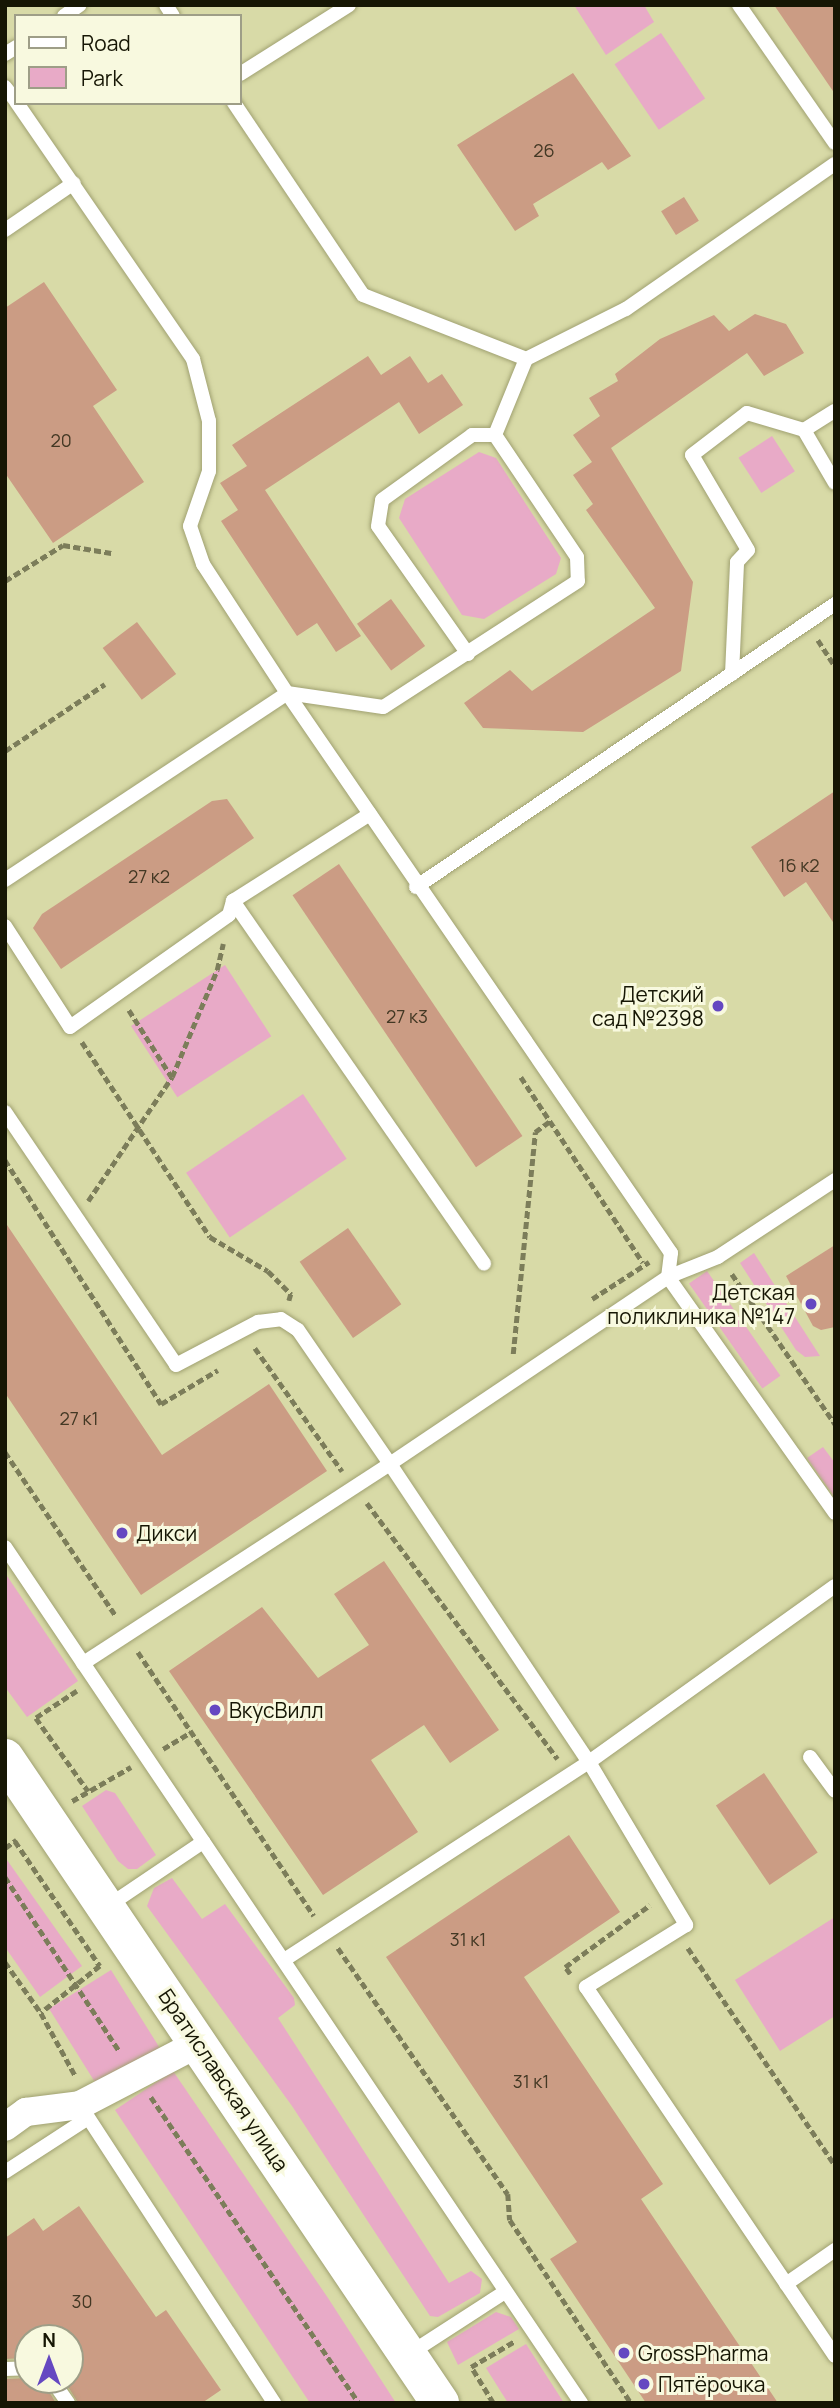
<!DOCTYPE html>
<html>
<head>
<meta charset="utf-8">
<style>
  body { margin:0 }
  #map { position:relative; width:840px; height:2408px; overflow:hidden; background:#d8daa7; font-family:Manrope,sans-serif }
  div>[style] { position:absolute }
  .green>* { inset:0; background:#e8aac7; transform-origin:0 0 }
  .building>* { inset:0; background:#cb9c84; transform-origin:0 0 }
  .path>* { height:4.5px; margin-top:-2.25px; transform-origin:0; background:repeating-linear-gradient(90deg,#7c7d5a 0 7px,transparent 0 10.5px) }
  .roads { filter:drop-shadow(0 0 2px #a0a171) drop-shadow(0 0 2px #a0a171) }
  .service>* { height:14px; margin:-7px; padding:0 7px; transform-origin:7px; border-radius:7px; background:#fff }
  .minor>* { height:28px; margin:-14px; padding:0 14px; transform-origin:14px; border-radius:14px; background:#fff }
  .secondary>* { height:38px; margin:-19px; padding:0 19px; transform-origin:19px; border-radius:19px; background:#fff }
  .dots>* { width:19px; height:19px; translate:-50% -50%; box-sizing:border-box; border:4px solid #f8f9df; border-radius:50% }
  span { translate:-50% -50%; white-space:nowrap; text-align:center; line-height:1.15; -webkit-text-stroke:6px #f8f9df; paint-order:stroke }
  .number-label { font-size:18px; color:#433824 }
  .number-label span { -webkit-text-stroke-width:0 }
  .poi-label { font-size:21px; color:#161604 }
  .right { translate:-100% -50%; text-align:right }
  .left { translate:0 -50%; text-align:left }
  .street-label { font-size:21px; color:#161604 }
  .frame { position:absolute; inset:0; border:7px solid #161604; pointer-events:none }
  .legend { position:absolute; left:14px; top:14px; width:228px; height:91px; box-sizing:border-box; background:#f8f9df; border:2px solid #9e9e87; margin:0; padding:9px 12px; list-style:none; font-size:21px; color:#161604 }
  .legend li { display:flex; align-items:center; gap:14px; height:35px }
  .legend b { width:35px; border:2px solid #9e9e87 }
  .north { position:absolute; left:14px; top:2324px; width:70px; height:70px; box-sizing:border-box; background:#f8f9df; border:2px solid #9e9e87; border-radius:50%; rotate:0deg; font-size:19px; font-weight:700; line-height:28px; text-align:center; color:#161604 }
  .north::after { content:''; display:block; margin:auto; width:24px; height:32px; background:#6548c1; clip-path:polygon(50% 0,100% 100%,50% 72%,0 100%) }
</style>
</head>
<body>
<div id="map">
  <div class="green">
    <i style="clip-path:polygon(574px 5px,644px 5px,654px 22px,606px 55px)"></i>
    <i style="left:661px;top:33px;width:79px;height:56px;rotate:56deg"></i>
    <i style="left:772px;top:436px;width:42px;height:40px;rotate:57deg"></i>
    <i style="clip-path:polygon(479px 452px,496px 458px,561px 558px,556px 574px,484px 619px,462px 615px,399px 518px,405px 499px)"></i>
    <i style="left:225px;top:965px;width:85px;height:112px;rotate:57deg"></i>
    <i style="left:303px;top:1094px;width:78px;height:141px;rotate:56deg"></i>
    <i style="clip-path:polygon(754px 1253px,820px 1356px,805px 1357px,796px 1350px,740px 1263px)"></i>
    <i style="left:707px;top:1271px;width:128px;height:22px;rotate:55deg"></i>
    <i style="clip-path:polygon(823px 1447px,835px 1463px,835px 1498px,807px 1458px)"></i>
    <i style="clip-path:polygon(5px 1573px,78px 1681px,27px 1717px,5px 1687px)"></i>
    <i style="clip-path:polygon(106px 1790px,115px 1793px,156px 1855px,137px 1869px,128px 1869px,118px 1861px,82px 1806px)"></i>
    <i style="clip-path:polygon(7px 1860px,82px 1966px,40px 1997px,5px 1947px)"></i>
    <i style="clip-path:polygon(172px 1878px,202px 1919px,225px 1904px,294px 1998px,295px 2005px,278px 2018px,449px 2283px,471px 2271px,482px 2279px,480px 2293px,438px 2317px,430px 2316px,292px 2106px,147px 1906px,154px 1888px)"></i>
    <i style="clip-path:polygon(835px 1917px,835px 2016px,780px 2051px,735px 1980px)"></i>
    <i style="left:111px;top:1970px;width:94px;height:73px;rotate:58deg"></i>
    <i style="clip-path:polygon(173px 2071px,328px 2298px,396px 2403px,310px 2403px,115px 2110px)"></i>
    <i style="clip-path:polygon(496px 2312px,511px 2317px,519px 2329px,458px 2365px,447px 2342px)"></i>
    <i style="clip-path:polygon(526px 2344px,564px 2403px,508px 2403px,486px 2368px)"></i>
  </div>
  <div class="building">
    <i style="clip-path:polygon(774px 5px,835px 5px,835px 94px)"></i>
    <i style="clip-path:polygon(573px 73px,631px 156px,608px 170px,602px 162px,533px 204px,539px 216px,515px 231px,457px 145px)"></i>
    <i style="left:684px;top:197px;width:28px;height:27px;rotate:58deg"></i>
    <i style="clip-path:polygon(44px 282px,117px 390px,93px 406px,144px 482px,53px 543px,5px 473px,5px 308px)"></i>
    <i style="clip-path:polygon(755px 314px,786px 324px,804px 353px,764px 376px,747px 353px,611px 448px,693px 582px,681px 671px,583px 732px,483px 728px,464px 703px,510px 670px,532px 691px,655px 608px,586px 510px,593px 504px,573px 475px,592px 462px,573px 435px,600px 416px,589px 398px,618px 381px,615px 374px,660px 339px,714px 315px,729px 331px)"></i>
    <i style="clip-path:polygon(368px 356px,381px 375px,410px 356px,428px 383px,442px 374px,463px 405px,419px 434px,399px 402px,265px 490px,361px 636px,336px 652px,317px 623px,297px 636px,221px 521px,238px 510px,220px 483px,247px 466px,232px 445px)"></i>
    <i style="left:391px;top:599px;width:58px;height:42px;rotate:54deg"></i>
    <i style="left:137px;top:622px;width:65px;height:43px;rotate:53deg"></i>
    <i style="clip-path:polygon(835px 791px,835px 925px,806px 882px,784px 897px,751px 847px)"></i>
    <i style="clip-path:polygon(227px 799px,254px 838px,61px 969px,33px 928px,42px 914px,212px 801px)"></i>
    <i style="left:339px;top:864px;width:328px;height:56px;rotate:56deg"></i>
    <i style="clip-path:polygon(5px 1222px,162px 1455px,269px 1384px,327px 1471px,141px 1595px,5px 1393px)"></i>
    <i style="left:348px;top:1228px;width:93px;height:59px;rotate:55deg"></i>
    <i style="clip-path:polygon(835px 1245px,835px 1327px,821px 1330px,813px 1326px,786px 1276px)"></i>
    <i style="clip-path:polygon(384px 1561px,499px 1730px,450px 1763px,424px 1725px,371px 1760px,418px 1832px,323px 1895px,169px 1671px,262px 1607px,318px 1678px,369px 1645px,334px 1594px)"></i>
    <i style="left:764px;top:1773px;width:96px;height:58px;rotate:56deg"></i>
    <i style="clip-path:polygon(569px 1835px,620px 1912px,524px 1977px,663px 2184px,641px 2199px,778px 2403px,646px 2403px,550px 2259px,577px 2242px,386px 1957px)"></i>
    <i style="clip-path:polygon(79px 2206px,156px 2317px,166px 2310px,221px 2390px,202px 2403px,78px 2403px,64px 2380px,70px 2380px,70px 2338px,28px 2338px,28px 2358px,5px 2359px,5px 2238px,34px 2218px,43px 2231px)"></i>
    <i style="clip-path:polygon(28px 2378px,42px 2380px,56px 2403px,5px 2403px,5px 2379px)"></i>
  </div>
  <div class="path">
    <i style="left:5px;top:581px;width:68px;rotate:-31.8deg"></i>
    <i style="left:63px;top:545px;width:49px;rotate:9.5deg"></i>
    <i style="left:818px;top:640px;width:31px;rotate:57deg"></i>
    <i style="left:5px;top:751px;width:120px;rotate:-33.8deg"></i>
    <i style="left:129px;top:1010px;width:78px;rotate:57.5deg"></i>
    <i style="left:82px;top:1042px;width:233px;rotate:56.7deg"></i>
    <i style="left:210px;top:1237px;width:67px;rotate:30.4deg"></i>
    <i style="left:268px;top:1271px;width:33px;rotate:45deg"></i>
    <i style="left:291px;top:1294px;width:7px;rotate:106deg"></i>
    <i style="left:521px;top:1077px;width:222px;rotate:56.7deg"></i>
    <i style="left:5px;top:1160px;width:290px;rotate:57.4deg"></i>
    <i style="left:161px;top:1404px;width:66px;rotate:-30.8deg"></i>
    <i style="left:88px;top:1201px;width:150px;rotate:-55.9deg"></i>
    <i style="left:172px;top:1077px;width:116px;rotate:-67.2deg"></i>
    <i style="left:217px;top:970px;width:27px;rotate:-77deg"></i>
    <i style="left:732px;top:1274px;width:182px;rotate:55.5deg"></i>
    <i style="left:592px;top:1299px;width:68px;rotate:-33deg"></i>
    <i style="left:255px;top:1348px;width:151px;rotate:54.7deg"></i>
    <i style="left:513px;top:1354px;width:223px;rotate:-84.3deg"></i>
    <i style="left:535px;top:1132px;width:19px;rotate:-36deg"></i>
    <i style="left:5px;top:1452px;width:198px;rotate:55.9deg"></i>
    <i style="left:367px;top:1503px;width:319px;rotate:53.3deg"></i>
    <i style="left:138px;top:1652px;width:317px;rotate:56.3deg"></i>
    <i style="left:77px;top:1691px;width:49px;rotate:146.6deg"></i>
    <i style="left:36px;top:1718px;width:90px;rotate:54.5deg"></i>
    <i style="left:163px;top:1749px;width:33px;rotate:-31deg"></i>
    <i style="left:72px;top:1801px;width:68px;rotate:-30deg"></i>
    <i style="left:15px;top:1841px;width:151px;rotate:55.8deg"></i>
    <i style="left:100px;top:1966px;width:75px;rotate:141.5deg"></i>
    <i style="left:5px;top:1848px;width:14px;rotate:-36deg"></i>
    <i style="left:5px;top:1877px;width:209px;rotate:56.7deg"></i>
    <i style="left:338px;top:1948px;width:299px;rotate:55.4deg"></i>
    <i style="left:508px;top:2194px;width:26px;rotate:86deg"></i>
    <i style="left:510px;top:2220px;width:219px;rotate:56.5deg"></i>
    <i style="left:688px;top:1948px;width:262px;rotate:55.9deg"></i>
    <i style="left:5px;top:1962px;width:62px;rotate:54.8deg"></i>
    <i style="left:41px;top:2013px;width:73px;rotate:61.3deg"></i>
    <i style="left:570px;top:1974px;width:9px;rotate:-126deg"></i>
    <i style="left:565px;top:1967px;width:105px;rotate:-36.1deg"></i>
    <i style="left:151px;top:2097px;width:370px;rotate:55.8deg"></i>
    <i style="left:493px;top:2403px;width:42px;rotate:-121.4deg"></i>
    <i style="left:471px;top:2367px;width:51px;rotate:-30.6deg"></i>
  </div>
  <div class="roads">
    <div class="service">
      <i style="left:166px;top:5px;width:13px;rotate:58deg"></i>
      <i style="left:739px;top:5px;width:168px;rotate:55.2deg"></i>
      <i style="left:64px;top:16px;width:19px;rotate:-35deg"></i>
      <i style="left:5px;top:54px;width:13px;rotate:-32deg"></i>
      <i style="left:240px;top:74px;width:129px;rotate:-32.3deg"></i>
      <i style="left:5px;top:87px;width:18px;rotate:52deg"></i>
      <i style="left:234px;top:103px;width:231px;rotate:56.1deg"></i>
      <i style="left:363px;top:295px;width:175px;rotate:21.4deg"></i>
      <i style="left:526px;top:359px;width:82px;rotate:112.2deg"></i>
      <i style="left:495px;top:435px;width:147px;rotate:56.1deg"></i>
      <i style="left:577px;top:557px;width:24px;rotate:88deg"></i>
      <i style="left:578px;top:581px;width:232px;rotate:147.1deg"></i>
      <i style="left:383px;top:707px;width:97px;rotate:-171.7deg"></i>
      <i style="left:287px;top:693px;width:679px;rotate:55.56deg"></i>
      <i style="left:671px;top:1253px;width:24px;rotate:97deg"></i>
      <i style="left:668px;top:1277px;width:289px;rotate:54.7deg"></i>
      <i style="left:5px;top:230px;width:83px;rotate:-34.3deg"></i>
      <i style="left:526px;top:359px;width:112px;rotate:-26.6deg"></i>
      <i style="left:626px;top:309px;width:254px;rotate:-34.8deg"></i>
      <i style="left:804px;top:430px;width:61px;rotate:59.7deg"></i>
      <i style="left:468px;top:654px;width:156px;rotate:-125.1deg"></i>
      <i style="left:378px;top:526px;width:26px;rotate:-81deg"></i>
      <i style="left:382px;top:500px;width:111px;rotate:-35.8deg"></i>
      <i style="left:472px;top:435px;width:23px"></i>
      <i style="left:732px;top:674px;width:112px;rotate:-87.4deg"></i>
      <i style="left:737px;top:562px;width:16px;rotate:-47deg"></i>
      <i style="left:748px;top:550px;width:110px;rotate:-120.5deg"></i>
      <i style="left:692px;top:455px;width:69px;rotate:-37.4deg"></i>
      <i style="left:747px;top:413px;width:59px;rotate:16.6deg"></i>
      <i style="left:804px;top:430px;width:36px;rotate:-32deg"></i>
      <i style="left:5px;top:880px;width:338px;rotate:-33.5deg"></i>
      <i style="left:287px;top:693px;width:154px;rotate:-123.1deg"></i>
      <i style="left:203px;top:564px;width:40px;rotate:-108.9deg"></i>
      <i style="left:190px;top:526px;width:58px;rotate:-70.9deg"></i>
      <i style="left:209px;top:471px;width:50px;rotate:-90deg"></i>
      <i style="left:209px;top:421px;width:64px;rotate:-104.5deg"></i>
      <i style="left:193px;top:359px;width:311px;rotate:-124.5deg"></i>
      <i style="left:416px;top:887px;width:506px;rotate:-34.04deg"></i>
      <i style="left:233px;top:901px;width:441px;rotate:55.3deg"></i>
      <i style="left:5px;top:926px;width:120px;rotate:57.2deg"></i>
      <i style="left:70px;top:1027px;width:194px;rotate:-35.2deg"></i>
      <i style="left:229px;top:915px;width:15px;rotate:-74deg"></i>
      <i style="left:233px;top:901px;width:162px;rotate:-32.4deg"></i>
      <i style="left:5px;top:1112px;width:305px;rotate:55.9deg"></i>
      <i style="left:176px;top:1365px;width:93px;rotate:-27.7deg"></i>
      <i style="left:258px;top:1322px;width:23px;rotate:-7deg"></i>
      <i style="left:281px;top:1319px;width:20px;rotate:33deg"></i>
      <i style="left:298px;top:1330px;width:163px;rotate:55.5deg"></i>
      <i style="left:390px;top:1464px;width:366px;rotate:147deg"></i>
      <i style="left:835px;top:1180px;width:140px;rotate:146.7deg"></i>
      <i style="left:718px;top:1257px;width:54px;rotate:158.2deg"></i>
      <i style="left:668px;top:1277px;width:335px;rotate:146.1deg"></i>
      <i style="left:390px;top:1464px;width:358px;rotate:56.3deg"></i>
      <i style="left:589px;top:1762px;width:190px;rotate:59.2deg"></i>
      <i style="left:686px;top:1925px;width:118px;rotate:148.2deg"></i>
      <i style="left:586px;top:1987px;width:445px;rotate:56deg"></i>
      <i style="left:5px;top:1547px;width:1032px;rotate:56.06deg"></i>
      <i style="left:810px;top:1757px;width:42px;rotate:53.7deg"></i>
      <i style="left:108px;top:1906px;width:115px;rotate:-34deg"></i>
      <i style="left:284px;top:1960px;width:364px;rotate:-33deg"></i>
      <i style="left:589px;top:1762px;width:302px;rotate:-35.6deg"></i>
      <i style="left:80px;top:2105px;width:356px;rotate:56.9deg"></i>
      <i style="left:5px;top:2172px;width:99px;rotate:-33deg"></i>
      <i style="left:786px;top:2284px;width:60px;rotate:-34.8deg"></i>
      <i style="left:409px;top:2354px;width:114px;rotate:-32.9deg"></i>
      <i style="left:5px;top:2369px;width:23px;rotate:-2deg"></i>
      <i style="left:52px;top:2380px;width:28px;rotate:55deg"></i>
    </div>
    <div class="minor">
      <i style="left:5px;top:2127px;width:26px;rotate:-36deg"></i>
      <i style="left:26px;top:2112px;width:54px;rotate:-7.4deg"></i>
      <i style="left:80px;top:2105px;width:134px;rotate:-27.5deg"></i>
    </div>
    <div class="secondary">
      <i style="left:5px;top:1758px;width:778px;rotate:56deg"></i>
    </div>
  </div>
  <div class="dots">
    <i style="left:718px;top:1006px;background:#6548c1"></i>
    <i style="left:811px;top:1304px;background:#6548c1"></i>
    <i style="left:122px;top:1533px;background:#6548c1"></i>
    <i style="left:215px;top:1710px;background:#6548c1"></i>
    <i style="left:624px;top:2353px;background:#6548c1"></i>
    <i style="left:644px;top:2384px;background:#6548c1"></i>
  </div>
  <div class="number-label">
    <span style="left:544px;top:150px">26</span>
    <span style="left:61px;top:440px">20</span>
    <span style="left:799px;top:865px">16 к2</span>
    <span style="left:149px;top:876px">27 к2</span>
    <span style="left:407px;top:1016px">27 к3</span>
    <span style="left:79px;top:1418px">27 к1</span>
    <span style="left:468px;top:1939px">31 к1</span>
    <span style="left:531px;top:2081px">31 к1</span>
    <span style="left:82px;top:2301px">30</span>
  </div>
  <div class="poi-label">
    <span class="right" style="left:704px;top:1006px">Детский<br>сад №2398</span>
    <span class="right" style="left:795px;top:1304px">Детская<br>поликлиника №147</span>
    <span class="left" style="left:136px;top:1533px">Дикси</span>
    <span class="left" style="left:229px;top:1710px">ВкусВилл</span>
    <span class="left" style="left:638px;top:2353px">GrossPharma</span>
    <span class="left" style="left:658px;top:2384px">Пятёрочка</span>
  </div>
  <div class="street-label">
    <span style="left:224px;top:2080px;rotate:56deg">Братиславская улица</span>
  </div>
  <div class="frame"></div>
  <ul class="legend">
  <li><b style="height:9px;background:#fff"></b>Road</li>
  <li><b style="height:19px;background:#e8aac7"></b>Park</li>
  </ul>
  <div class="north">N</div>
</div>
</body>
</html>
